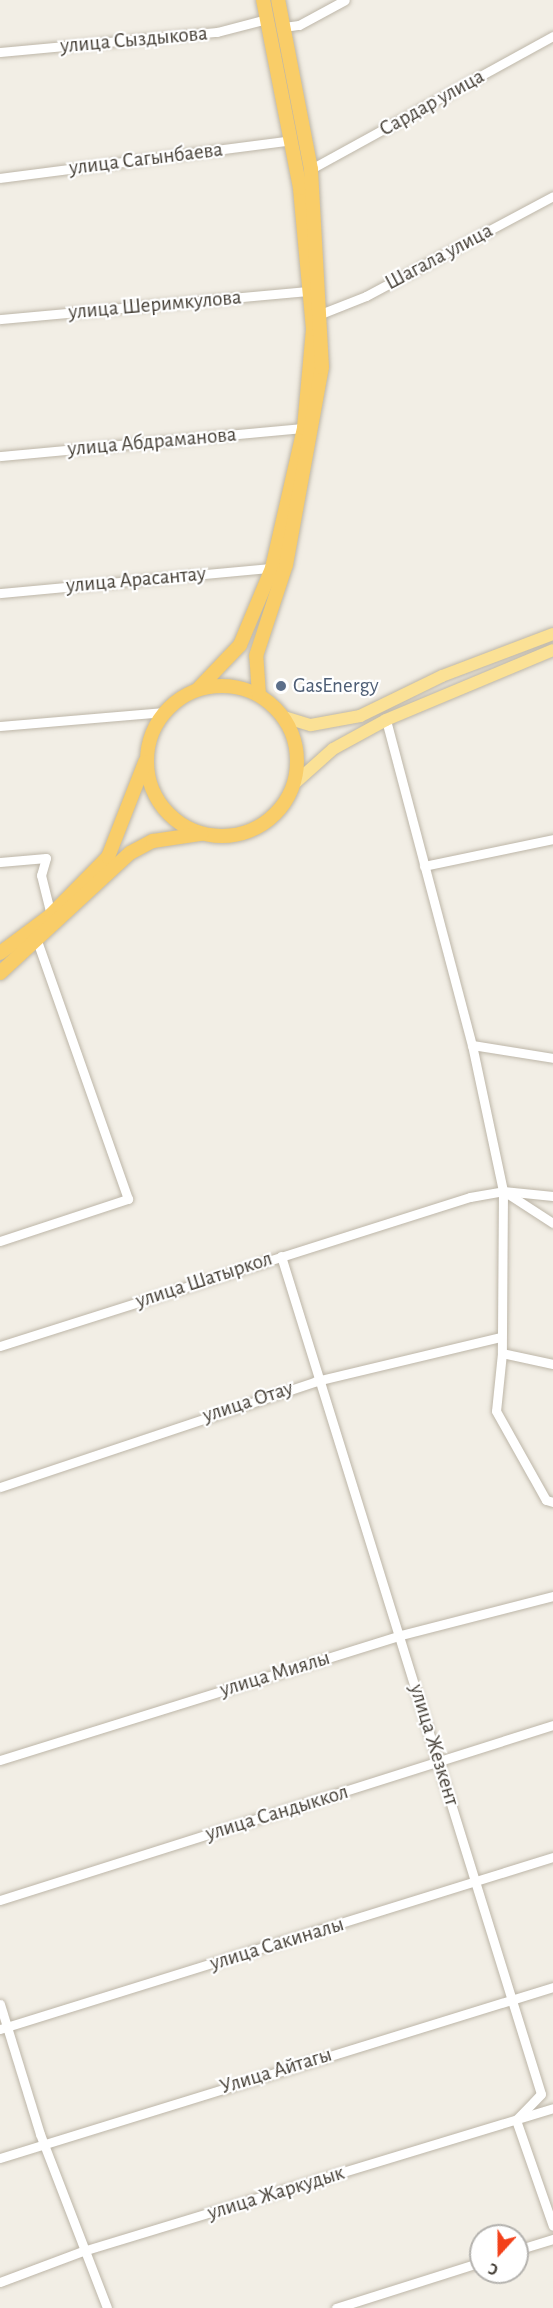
<!DOCTYPE html>
<html>
<head>
<meta charset="utf-8">
<style>
  body { margin:0 }
  #map { position:relative; width:553px; height:2308px; overflow:hidden; background:#f2eee5; font-family:"Alegreya Sans",sans-serif }
  div>[style] { position:absolute }
  .roads { filter:drop-shadow(0 0 2px #bdb6a8) drop-shadow(0 0 2px #bdb6a8) }
  .minor>* { height:9px; margin:-4.5px; padding:0 4.5px; transform-origin:4.5px; border-radius:4.5px; background:#fff }
  .major>* { height:12px; margin:-6px; padding:0 6px; transform-origin:6px; border-radius:6px; background:#fbe195 }
  .highway>* { height:14px; margin:-7px; padding:0 7px; transform-origin:7px; border-radius:7px; background:#f9cd68 }
  .highway>.ring { margin:-7px; padding:0; box-sizing:content-box; background:none; border:14px solid #f9cd68; border-radius:50% }
  .dots>* { width:16px; height:16px; translate:-50% -50%; box-sizing:border-box; border:3px solid #fff; border-radius:50% }
  span { translate:-50% -50%; white-space:nowrap; text-align:center; line-height:1.15; -webkit-text-stroke:4.5px #fff; paint-order:stroke }
  .street-label { font-size:21px; color:#443e35 }
  .service-label { font-size:21px; color:#4e5e75 }
  .left { translate:0 -50%; text-align:left }
  .north { position:absolute; left:469px; top:2224px; width:60px; height:60px; box-sizing:border-box; background:#fff; border:2px solid #b4b2ae; border-radius:50%; rotate:201deg; font-size:16px; font-weight:700; line-height:24px; text-align:center; color:#443e35 }
  .north::after { content:''; display:block; margin:auto; width:21px; height:27px; background:#f3411a; clip-path:polygon(50% 0,100% 100%,50% 72%,0 100%) }
</style>
</head>
<body>
<div id="map">
  <div class="roads">
    <div class="minor">
      <i style="left:284px;top:27px;width:15px;rotate:-8deg"></i>
      <i style="left:299px;top:25px;width:52px;rotate:-28.5deg"></i>
      <i style="left:0;top:52px;width:218px;rotate:-5.3deg"></i>
      <i style="left:217px;top:32px;width:52px;rotate:-14.6deg"></i>
      <i style="left:311px;top:169px;width:276px;rotate:-28.8deg"></i>
      <i style="left:0;top:178px;width:293px;rotate:-7.4deg"></i>
      <i style="left:323px;top:313px;width:46px;rotate:-21.6deg"></i>
      <i style="left:366px;top:296px;width:212px;rotate:-28.1deg"></i>
      <i style="left:0;top:319px;width:310px;rotate:-5.2deg"></i>
      <i style="left:0;top:456px;width:305px;rotate:-5.3deg"></i>
      <i style="left:0;top:593px;width:273px;rotate:-5.3deg"></i>
      <i style="left:386px;top:720px;width:336px;rotate:75.2deg"></i>
      <i style="left:472px;top:1045px;width:149px;rotate:78deg"></i>
      <i style="left:503px;top:1191px;width:162px;rotate:90.4deg"></i>
      <i style="left:502px;top:1353px;width:58px;rotate:95.9deg"></i>
      <i style="left:496px;top:1411px;width:102px;rotate:60.7deg"></i>
      <i style="left:546px;top:1500px;width:7px;rotate:16deg"></i>
      <i style="left:0;top:726px;width:165px;rotate:-4.9deg"></i>
      <i style="left:0;top:862px;width:46px;rotate:-5deg"></i>
      <i style="left:46px;top:858px;width:18px;rotate:106deg"></i>
      <i style="left:41px;top:875px;width:41px;rotate:76deg"></i>
      <i style="left:424px;top:866px;width:132px;rotate:-11.8deg"></i>
      <i style="left:472px;top:1045px;width:82px;rotate:9.1deg"></i>
      <i style="left:505px;top:1192px;width:57px;rotate:32.9deg"></i>
      <i style="left:0;top:1241px;width:135px;rotate:-18.2deg"></i>
      <i style="left:128px;top:1199px;width:271px;rotate:-109.4deg"></i>
      <i style="left:281px;top:1256px;width:877px;rotate:72.76deg"></i>
      <i style="left:541px;top:2094px;width:36px;rotate:134deg"></i>
      <i style="left:516px;top:2120px;width:112px;rotate:70.8deg"></i>
      <i style="left:0;top:1346px;width:493px;rotate:-17.6deg"></i>
      <i style="left:470px;top:1197px;width:34px;rotate:-10deg"></i>
      <i style="left:503px;top:1191px;width:50px;rotate:5.7deg"></i>
      <i style="left:502px;top:1353px;width:52px;rotate:12.2deg"></i>
      <i style="left:0;top:1487px;width:333px;rotate:-18.5deg"></i>
      <i style="left:316px;top:1381px;width:190px;rotate:-13.4deg"></i>
      <i style="left:0;top:1760px;width:420px;rotate:-17.3deg"></i>
      <i style="left:401px;top:1635px;width:157px;rotate:-14.4deg"></i>
      <i style="left:0;top:1900px;width:580px;rotate:-17.56deg"></i>
      <i style="left:0;top:2004px;width:136px;rotate:72.9deg"></i>
      <i style="left:40px;top:2134px;width:186px;rotate:68.9deg"></i>
      <i style="left:0;top:2029px;width:579px;rotate:-17.28deg"></i>
      <i style="left:0;top:2158px;width:579px;rotate:-17.18deg"></i>
      <i style="left:517px;top:2250px;width:38px;rotate:-17deg"></i>
      <i style="left:0;top:2282px;width:89px;rotate:-20.5deg"></i>
      <i style="left:83px;top:2251px;width:491px;rotate:-16.9deg"></i>
      <i style="left:336px;top:2308px;width:152px;rotate:-17.6deg"></i>
    </div>
    <div class="major">
      <i style="left:284px;top:717px;width:28px;rotate:17deg"></i>
      <i style="left:311px;top:725px;width:50px;rotate:-10.4deg"></i>
      <i style="left:360px;top:716px;width:91px;rotate:-26deg"></i>
      <i style="left:442px;top:676px;width:119px;rotate:-20.7deg"></i>
      <i style="left:295px;top:783px;width:51px;rotate:-41.8deg"></i>
      <i style="left:333px;top:749px;width:60px;rotate:-28.7deg"></i>
      <i style="left:386px;top:720px;width:181px;rotate:-22.7deg"></i>
    </div>
    <div class="highway">
      <i class="ring" style="left:147px;top:686px;width:136px;height:136px"></i>
      <i style="left:198px;top:689px;width:61px;rotate:-46.3deg"></i>
      <i style="left:240px;top:645px;width:83px;rotate:-67.4deg"></i>
      <i style="left:272px;top:568px;width:144px;rotate:-77.1deg"></i>
      <i style="left:304px;top:428px;width:99px;rotate:-84.8deg"></i>
      <i style="left:313px;top:329px;width:142px;rotate:-95.3deg"></i>
      <i style="left:300px;top:188px;width:192px;rotate:-101.1deg"></i>
      <i style="left:259px;top:695px;width:39px;rotate:-94deg"></i>
      <i style="left:256px;top:656px;width:96px;rotate:-71.8deg"></i>
      <i style="left:286px;top:565px;width:201px;rotate:-79.7deg"></i>
      <i style="left:322px;top:367px;width:198px;rotate:-93.2deg"></i>
      <i style="left:311px;top:169px;width:172px;rotate:-101deg"></i>
      <i style="left:0;top:953px;width:64px;rotate:-36.7deg"></i>
      <i style="left:51px;top:915px;width:81px;rotate:-45.5deg"></i>
      <i style="left:108px;top:857px;width:102px;rotate:-68.7deg"></i>
      <i style="left:0;top:973px;width:177px;rotate:-42.7deg"></i>
      <i style="left:130px;top:853px;width:26px;rotate:-28deg"></i>
      <i style="left:153px;top:841px;width:49px;rotate:-8.3deg"></i>
    </div>
  </div>
  <div class="dots">
    <i style="left:281px;top:686px;background:#5c6f8a"></i>
  </div>
  <div class="street-label">
    <span style="left:134px;top:40px;rotate:-5deg">улица Сыздыкова</span>
    <span style="left:432px;top:103px;rotate:-29deg">Сардар улица</span>
    <span style="left:146px;top:159px;rotate:-7deg">улица Сагынбаева</span>
    <span style="left:439px;top:257px;rotate:-28deg">Шагала улица</span>
    <span style="left:155px;top:305px;rotate:-5deg">улица Шеримкулова</span>
    <span style="left:152px;top:442px;rotate:-5deg">улица Абдраманова</span>
    <span style="left:136px;top:580px;rotate:-5deg">улица Арасантау</span>
    <span style="left:204px;top:1280px;rotate:-18deg">улица Шатыркол</span>
    <span style="left:248px;top:1402px;rotate:-18deg">улица Отау</span>
    <span style="left:275px;top:1674px;rotate:-17deg">улица Миялы</span>
    <span style="left:434px;top:1745px;rotate:73deg">улица Жезкент</span>
    <span style="left:277px;top:1813px;rotate:-17deg">улица Сандыккол</span>
    <span style="left:277px;top:1944px;rotate:-17deg">улица Сакиналы</span>
    <span style="left:276px;top:2071px;rotate:-17deg">Улица Айтагы</span>
    <span style="left:276px;top:2193px;rotate:-17deg">улица Жаркудык</span>
  </div>
  <div class="service-label">
    <span class="left" style="left:293px;top:686px">GasEnergy</span>
  </div>
  <div class="north">С</div>
</div>
</body>
</html>
